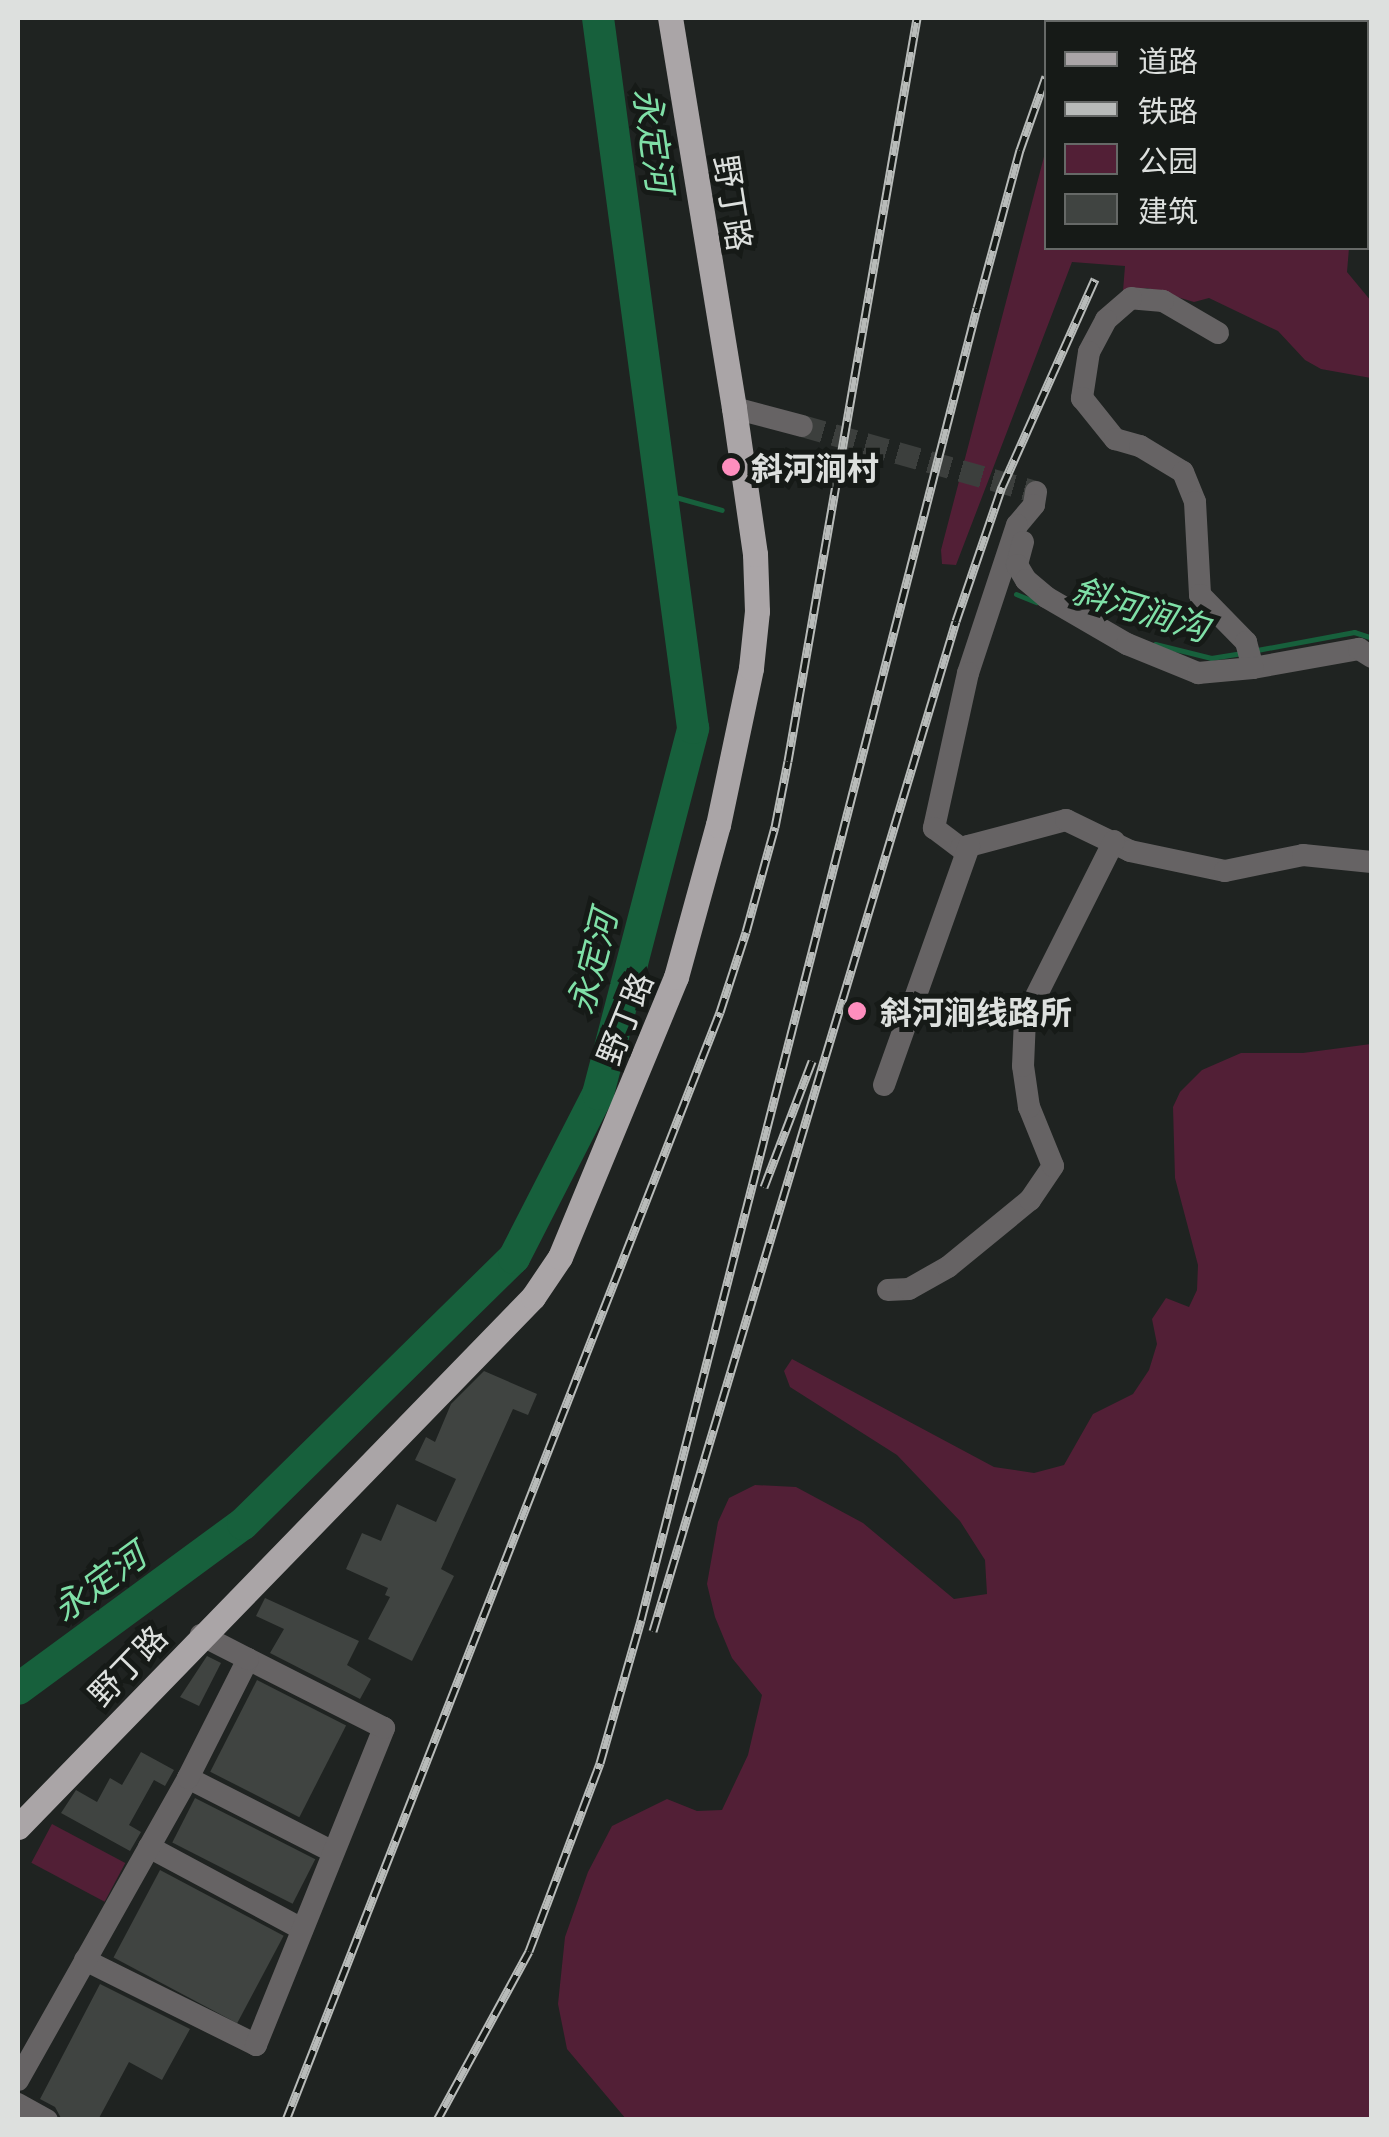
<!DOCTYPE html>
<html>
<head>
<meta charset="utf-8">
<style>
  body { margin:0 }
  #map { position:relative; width:1389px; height:2137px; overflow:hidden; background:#1f2321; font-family:"Exo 2","Noto Sans SC",sans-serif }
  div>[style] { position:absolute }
  .green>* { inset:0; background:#521f36; transform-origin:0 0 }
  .stream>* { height:5px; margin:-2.5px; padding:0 2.5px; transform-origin:2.5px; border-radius:2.5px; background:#17603c }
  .river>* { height:32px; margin:-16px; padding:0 16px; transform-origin:16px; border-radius:16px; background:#17603c }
  .building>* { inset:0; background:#404441; transform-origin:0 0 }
  .minor-tunnel>* { height:22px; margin-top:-11px; transform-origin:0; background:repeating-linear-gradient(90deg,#3c3f3d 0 22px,transparent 0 33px) }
  .minor>* { height:22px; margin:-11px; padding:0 11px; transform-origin:11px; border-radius:11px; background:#666364 }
  .major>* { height:25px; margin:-12.5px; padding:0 12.5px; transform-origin:12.5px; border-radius:12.5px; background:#aaa5a7 }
  .rail>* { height:9px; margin-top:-4.5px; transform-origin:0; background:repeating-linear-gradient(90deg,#161a17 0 15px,#b8bbb9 0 30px); box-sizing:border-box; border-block:2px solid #b8bbb9 }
  .dots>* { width:28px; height:28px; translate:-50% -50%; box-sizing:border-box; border:5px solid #161a17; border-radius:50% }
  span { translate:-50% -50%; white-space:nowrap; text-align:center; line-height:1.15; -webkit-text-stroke:10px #161a17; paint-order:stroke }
  .street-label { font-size:32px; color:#dde0de }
  .poi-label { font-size:32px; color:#dde0de; font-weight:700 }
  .left { translate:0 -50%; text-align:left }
  .water-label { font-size:35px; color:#7fe0a7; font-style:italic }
  .frame { position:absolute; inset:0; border:20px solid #dde0de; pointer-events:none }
  .legend { position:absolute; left:1044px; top:20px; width:325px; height:230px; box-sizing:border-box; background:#161a17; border:2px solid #666967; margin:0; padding:12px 18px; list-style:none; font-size:30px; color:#dde0de }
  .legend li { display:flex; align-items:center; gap:20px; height:50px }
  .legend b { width:50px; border:2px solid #666967 }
</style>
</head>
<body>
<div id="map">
  <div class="green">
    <i style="clip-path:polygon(1267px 18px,1371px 18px,1372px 184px,1368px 182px,1367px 188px,1366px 22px,1262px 22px)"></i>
    <i style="clip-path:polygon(1046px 149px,1046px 248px,1349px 248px,1347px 272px,1371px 301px,1371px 378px,1321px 369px,1305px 360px,1278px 331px,1209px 298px,1194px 302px,1147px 288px,1123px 291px,1125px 266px,1072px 262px,956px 565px,942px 564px,941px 550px)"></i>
    <i style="clip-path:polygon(1371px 1044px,1371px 2119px,626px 2119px,567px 2049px,558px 2004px,565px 1937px,588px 1872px,612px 1826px,667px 1799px,697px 1811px,722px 1810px,748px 1755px,762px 1695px,732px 1658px,715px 1617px,707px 1584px,718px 1522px,729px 1498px,755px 1485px,796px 1487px,863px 1523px,954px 1599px,987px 1594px,985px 1560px,960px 1521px,897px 1455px,790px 1387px,784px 1371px,792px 1359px,994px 1467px,1034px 1473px,1064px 1465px,1093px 1414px,1133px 1394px,1149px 1370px,1157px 1344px,1152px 1319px,1166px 1298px,1189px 1307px,1197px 1290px,1198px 1265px,1175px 1178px,1173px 1107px,1180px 1092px,1202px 1070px,1241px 1053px,1303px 1053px)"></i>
    <i style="left:52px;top:1824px;width:83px;height:44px;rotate:28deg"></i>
  </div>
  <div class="stream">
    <i style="left:661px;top:493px;width:63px;rotate:15.6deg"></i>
    <i style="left:1016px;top:594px;width:22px;rotate:22deg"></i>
    <i style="left:1155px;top:644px;width:58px;rotate:14deg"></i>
    <i style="left:1211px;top:658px;width:30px;rotate:-9deg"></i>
    <i style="left:1257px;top:650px;width:99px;rotate:-10.5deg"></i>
    <i style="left:1354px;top:632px;width:19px;rotate:18deg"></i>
  </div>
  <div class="river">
    <i style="left:18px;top:1689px;width:279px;rotate:-36.3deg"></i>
    <i style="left:243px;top:1524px;width:380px;rotate:-44.5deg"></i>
    <i style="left:514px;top:1258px;width:184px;rotate:-62.9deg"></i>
    <i style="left:598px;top:1094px;width:378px;rotate:-75.4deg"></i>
    <i style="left:693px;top:728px;width:716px;rotate:-97.62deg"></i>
  </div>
  <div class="building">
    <i style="clip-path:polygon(484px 1371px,537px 1394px,528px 1415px,513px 1409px,441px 1569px,454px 1576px,412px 1661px,368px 1639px,390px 1597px,385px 1595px,388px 1588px,346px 1569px,362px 1533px,381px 1541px,397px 1504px,436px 1522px,456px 1479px,415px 1460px,426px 1437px,435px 1442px,451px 1404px)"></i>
    <i style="clip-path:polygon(265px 1598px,359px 1641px,347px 1665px,371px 1679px,360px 1699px,270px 1653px,284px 1629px,256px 1616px)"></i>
    <i style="clip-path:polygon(207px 1656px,221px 1663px,199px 1706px,180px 1697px)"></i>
    <i style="left:257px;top:1680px;width:100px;height:103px;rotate:27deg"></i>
    <i style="clip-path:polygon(141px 1752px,174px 1770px,165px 1786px,154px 1780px,129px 1825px,141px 1832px,130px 1851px,61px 1813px,76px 1790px,97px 1802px,110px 1778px,122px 1785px)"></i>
    <i style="left:195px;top:1798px;width:135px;height:50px;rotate:27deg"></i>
    <i style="left:160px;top:1870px;width:140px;height:99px;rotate:28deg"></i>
    <i style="clip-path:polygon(100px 1984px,190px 2029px,162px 2080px,129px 2062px,98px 2120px,62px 2120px,55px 2107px,40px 2099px)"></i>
  </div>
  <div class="minor-tunnel">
    <i style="left:802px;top:426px;width:243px;rotate:15.8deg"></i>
  </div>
  <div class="minor">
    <i style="left:1218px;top:333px;width:64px;rotate:-149.8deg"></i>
    <i style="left:1163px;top:301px;width:32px;rotate:-175deg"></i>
    <i style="left:1131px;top:298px;width:33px;rotate:139deg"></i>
    <i style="left:1106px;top:320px;width:36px;rotate:118deg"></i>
    <i style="left:1089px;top:352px;width:47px;rotate:98.7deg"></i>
    <i style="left:1082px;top:398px;width:53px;rotate:51.2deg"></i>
    <i style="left:1115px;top:439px;width:26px;rotate:16deg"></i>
    <i style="left:1140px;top:446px;width:50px;rotate:31.2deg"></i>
    <i style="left:1183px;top:472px;width:32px;rotate:68deg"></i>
    <i style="left:1195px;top:502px;width:93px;rotate:86.9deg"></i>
    <i style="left:1200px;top:595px;width:66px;rotate:45.6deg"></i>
    <i style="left:1246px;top:642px;width:27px;rotate:75deg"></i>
    <i style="left:1253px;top:668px;width:108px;rotate:-10.2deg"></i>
    <i style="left:1359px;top:649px;width:15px;rotate:32deg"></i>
    <i style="left:734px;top:408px;width:70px;rotate:14.8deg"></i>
    <i style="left:1036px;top:492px;width:13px;rotate:99deg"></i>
    <i style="left:1034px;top:505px;width:26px;rotate:130deg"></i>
    <i style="left:1017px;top:525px;width:156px;rotate:108.3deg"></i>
    <i style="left:968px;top:673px;width:159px;rotate:102.4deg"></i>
    <i style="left:934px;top:828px;width:34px;rotate:37deg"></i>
    <i style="left:961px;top:848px;width:109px;rotate:-14.9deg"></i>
    <i style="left:1066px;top:820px;width:71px;rotate:25.8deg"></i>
    <i style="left:1130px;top:851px;width:97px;rotate:11.9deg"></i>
    <i style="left:1225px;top:871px;width:80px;rotate:-11.6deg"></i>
    <i style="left:1303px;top:855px;width:69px;rotate:5.8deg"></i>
    <i style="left:1023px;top:542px;width:24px;rotate:105deg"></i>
    <i style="left:1017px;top:565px;width:17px;rotate:59deg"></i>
    <i style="left:1026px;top:580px;width:26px;rotate:40deg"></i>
    <i style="left:1046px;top:597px;width:94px;rotate:30.1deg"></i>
    <i style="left:1127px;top:644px;width:77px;rotate:22.2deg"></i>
    <i style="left:1198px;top:673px;width:55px;rotate:-5.2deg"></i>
    <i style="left:884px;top:1085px;width:254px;rotate:-70.4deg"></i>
    <i style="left:888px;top:1290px;width:21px;rotate:-3deg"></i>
    <i style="left:909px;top:1289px;width:45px;rotate:-29.4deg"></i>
    <i style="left:948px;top:1267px;width:106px;rotate:-39.3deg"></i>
    <i style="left:1030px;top:1200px;width:41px;rotate:-55.9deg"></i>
    <i style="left:1053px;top:1166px;width:64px;rotate:-112.1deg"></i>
    <i style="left:1029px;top:1107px;width:41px;rotate:-98.3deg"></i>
    <i style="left:1023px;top:1066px;width:48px;rotate:-87.6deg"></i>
    <i style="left:1025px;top:1018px;width:198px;rotate:-63.3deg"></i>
    <i style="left:188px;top:1778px;width:163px;rotate:27deg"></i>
    <i style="left:149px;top:1847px;width:174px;rotate:28.2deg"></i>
    <i style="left:85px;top:1960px;width:191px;rotate:26.4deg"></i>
    <i style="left:256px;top:2045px;width:342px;rotate:-68deg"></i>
    <i style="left:384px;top:1728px;width:153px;rotate:-153.1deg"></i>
    <i style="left:18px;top:2080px;width:347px;rotate:-60.6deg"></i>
    <i style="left:188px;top:1778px;width:133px;rotate:-63.2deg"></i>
    <i style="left:248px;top:1659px;width:53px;rotate:-152.9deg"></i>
    <i style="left:18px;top:2104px;width:33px;rotate:29deg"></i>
  </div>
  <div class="major">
    <i style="left:18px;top:1827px;width:739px;rotate:-45.82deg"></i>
    <i style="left:533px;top:1297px;width:48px;rotate:-56deg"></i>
    <i style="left:560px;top:1257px;width:303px;rotate:-67.5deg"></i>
    <i style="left:676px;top:977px;width:158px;rotate:-74.6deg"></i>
    <i style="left:718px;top:825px;width:160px;rotate:-78.1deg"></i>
    <i style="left:751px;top:668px;width:57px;rotate:-84deg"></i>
    <i style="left:757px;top:611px;width:57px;rotate:-92deg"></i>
    <i style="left:755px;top:554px;width:148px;rotate:-98.2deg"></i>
    <i style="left:734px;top:408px;width:395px;rotate:-99.3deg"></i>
  </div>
  <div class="rail">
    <i style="left:1070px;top:22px;width:5px;rotate:-53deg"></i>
    <i style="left:1246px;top:22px;width:6px;rotate:-45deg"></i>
    <i style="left:764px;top:1187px;width:135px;rotate:-69.1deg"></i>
    <i style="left:653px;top:1631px;width:1054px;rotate:-73.3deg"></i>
    <i style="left:956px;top:621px;width:142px;rotate:-71.1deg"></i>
    <i style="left:1002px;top:487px;width:228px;rotate:-65.9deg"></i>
    <i style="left:286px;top:2120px;width:1190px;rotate:-68.61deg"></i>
    <i style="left:720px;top:1012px;width:84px;rotate:-72deg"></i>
    <i style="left:746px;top:932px;width:109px;rotate:-74.6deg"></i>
    <i style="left:775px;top:827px;width:67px;rotate:-78.9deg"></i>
    <i style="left:788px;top:761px;width:754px;rotate:-80.15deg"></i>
    <i style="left:437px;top:2120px;width:192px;rotate:-61.4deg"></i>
    <i style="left:529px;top:1951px;width:201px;rotate:-69.3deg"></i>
    <i style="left:600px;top:1763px;width:149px;rotate:-74deg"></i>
    <i style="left:641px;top:1620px;width:1354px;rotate:-75.64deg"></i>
    <i style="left:977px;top:308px;width:164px;rotate:-74.8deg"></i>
    <i style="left:1020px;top:150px;width:78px;rotate:-70.6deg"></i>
  </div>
  <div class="dots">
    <i style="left:731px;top:467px;background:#fe8ebe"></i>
    <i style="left:857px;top:1011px;background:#fe8ebe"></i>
  </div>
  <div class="street-label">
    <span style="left:734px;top:203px;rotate:81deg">野丁路</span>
    <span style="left:624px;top:1018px;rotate:-68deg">野丁路</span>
    <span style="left:127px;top:1665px;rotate:-46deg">野丁路</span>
  </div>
  <div class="poi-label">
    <span class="left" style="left:751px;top:467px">斜河涧村</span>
    <span class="left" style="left:880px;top:1011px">斜河涧线路所</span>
  </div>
  <div class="water-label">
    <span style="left:655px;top:140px;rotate:82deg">永定河</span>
    <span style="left:1141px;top:608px;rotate:17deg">斜河涧沟</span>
    <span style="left:591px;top:962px;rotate:-76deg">永定河</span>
    <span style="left:98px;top:1581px;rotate:-36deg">永定河</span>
  </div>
  <div class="frame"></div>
  <ul class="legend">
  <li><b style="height:12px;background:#aaa5a7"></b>道路</li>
  <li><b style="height:12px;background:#b8bbb9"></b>铁路</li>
  <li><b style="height:28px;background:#521f36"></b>公园</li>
  <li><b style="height:28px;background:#404441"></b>建筑</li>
  </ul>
</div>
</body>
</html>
